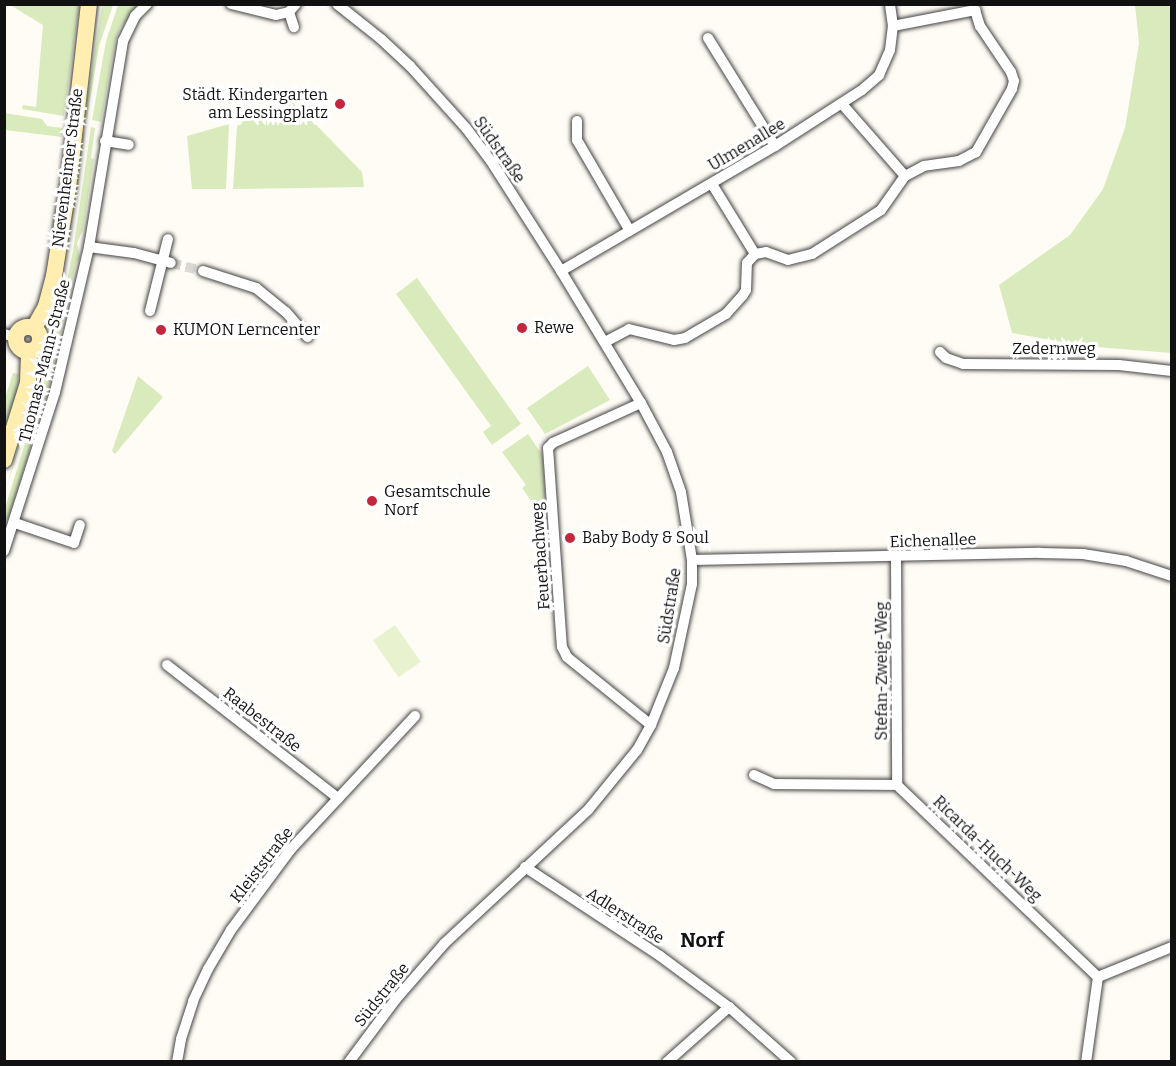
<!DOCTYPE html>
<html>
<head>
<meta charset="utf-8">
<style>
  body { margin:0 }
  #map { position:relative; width:1176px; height:1066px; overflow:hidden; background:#fffcf5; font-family:Bitter,serif }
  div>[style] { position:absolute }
  .green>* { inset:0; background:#d9ebbd }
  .pitch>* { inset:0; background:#e9f2cf; transform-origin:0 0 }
  .street-tunnel>* { height:10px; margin-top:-5px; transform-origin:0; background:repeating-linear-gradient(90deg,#dbd9d3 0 10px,transparent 0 15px) }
  .roads { filter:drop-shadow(0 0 2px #444) drop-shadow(0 0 2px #444) }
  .street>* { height:10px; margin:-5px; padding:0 5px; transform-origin:5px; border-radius:5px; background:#fff }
  .secondary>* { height:16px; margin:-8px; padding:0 8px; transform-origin:8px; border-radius:8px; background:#ffeeb0 }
  .secondary>.ring { margin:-8px; padding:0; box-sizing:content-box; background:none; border:16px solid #ffeeb0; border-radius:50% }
  .dots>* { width:16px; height:16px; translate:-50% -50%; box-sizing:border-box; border:3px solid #fff; border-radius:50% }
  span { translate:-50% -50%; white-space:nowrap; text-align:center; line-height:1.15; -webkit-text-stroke:6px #fff; paint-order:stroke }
  .poi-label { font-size:16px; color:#111 }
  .right { translate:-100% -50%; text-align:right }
  .left { translate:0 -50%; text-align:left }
  .street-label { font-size:16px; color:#111 }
  .quarter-label { font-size:20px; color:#111; font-weight:700 }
  .frame { position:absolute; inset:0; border:6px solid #111; pointer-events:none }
</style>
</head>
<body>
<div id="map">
  <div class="green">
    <i style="clip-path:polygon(10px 5px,79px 5px,64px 116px,22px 109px,23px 105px,36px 107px,43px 25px)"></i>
    <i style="clip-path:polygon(102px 5px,113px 5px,99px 46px,87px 119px,84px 119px)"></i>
    <i style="clip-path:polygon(118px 5px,139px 5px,120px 28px,115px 41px,101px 122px,92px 120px,106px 41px)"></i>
    <i style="clip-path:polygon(1135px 5px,1171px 5px,1171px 353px,1084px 346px,1012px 333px,999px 285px,1070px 235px,1103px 189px,1125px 128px,1139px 43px)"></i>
    <i style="clip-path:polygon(289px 97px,362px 172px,364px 187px,233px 189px,237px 127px,242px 120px,289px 106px)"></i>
    <i style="clip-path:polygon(4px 113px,42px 119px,47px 126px,63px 128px,62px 137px,5px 130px)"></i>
    <i style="clip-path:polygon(229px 124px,226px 189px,192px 189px,187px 136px)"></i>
    <i style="clip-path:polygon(91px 127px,95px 128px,91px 158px,94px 159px,83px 230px,77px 243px,80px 258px,76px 263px,58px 345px,54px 344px,73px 251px)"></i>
    <i style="clip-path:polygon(82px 132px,85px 133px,77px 191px,55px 320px,53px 318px)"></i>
    <i style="clip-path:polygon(417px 278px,521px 424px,492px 445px,483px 432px,491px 426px,396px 294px)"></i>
    <i style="clip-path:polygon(51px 359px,55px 360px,48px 390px,11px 511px,5px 524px,5px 508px)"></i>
    <i style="clip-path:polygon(588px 366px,610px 400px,545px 434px,527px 408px)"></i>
    <i style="clip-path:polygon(13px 373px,19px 374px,16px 399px,5px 434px,5px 398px)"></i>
    <i style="clip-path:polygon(40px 373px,42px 373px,36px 395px,5px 492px)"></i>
    <i style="clip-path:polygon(138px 376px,163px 397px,115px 454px,112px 451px)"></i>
    <i style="clip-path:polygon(528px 434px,543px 456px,545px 497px,534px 505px,522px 488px,526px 485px,502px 452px)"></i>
  </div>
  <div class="pitch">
    <i style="left:395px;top:625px;width:45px;height:27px;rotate:55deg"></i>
  </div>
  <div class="street-tunnel">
    <i style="left:171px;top:263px;width:33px;rotate:14deg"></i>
  </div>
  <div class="roads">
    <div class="street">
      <i style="left:231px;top:4px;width:46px;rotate:13.7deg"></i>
      <i style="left:276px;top:15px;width:13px;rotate:-13deg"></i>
      <i style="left:289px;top:12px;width:11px;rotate:-49deg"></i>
      <i style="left:337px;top:4px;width:56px;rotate:38.5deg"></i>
      <i style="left:381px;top:39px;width:40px;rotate:43deg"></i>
      <i style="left:410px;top:66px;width:84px;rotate:47.9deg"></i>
      <i style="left:466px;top:128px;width:41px;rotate:52.9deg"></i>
      <i style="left:491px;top:161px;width:130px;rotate:57.5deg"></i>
      <i style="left:561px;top:271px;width:154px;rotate:58.8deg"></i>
      <i style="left:641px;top:403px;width:55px;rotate:62deg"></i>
      <i style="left:667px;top:452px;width:42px;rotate:70.7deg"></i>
      <i style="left:681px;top:492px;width:69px;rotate:80.8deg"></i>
      <i style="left:692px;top:560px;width:24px;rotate:90deg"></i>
      <i style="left:692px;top:584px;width:86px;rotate:102.1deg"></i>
      <i style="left:674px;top:668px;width:61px;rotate:112deg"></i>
      <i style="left:651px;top:725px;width:29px;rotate:119deg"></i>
      <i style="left:637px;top:750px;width:77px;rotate:129.2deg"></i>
      <i style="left:588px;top:810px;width:197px;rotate:137.1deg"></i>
      <i style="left:444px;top:944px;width:73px;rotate:131.1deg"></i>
      <i style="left:396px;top:999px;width:79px;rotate:126.7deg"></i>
      <i style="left:289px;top:12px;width:16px;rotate:72deg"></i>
      <i style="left:893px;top:26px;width:84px;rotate:-11deg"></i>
      <i style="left:975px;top:10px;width:17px;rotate:73deg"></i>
      <i style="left:980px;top:26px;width:55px;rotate:56deg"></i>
      <i style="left:1011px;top:72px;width:9px;rotate:72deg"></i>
      <i style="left:1014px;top:81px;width:8px;rotate:104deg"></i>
      <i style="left:1012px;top:89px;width:73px;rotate:119.7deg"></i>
      <i style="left:976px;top:152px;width:19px;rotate:152deg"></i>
      <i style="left:959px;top:161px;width:35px;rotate:172deg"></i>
      <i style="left:924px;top:166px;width:21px;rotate:152deg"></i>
      <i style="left:708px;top:38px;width:127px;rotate:58.2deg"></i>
      <i style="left:577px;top:121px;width:19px;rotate:90deg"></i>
      <i style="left:577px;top:140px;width:105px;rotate:59.8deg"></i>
      <i style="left:105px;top:141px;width:24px;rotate:9deg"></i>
      <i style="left:89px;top:247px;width:45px;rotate:7.6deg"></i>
      <i style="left:134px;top:253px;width:38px;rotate:15deg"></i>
      <i style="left:755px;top:254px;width:11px;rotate:-10deg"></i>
      <i style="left:766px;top:252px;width:23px;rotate:20deg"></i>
      <i style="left:788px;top:260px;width:25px;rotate:-14deg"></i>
      <i style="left:812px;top:254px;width:82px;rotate:-32.5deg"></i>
      <i style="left:881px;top:210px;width:42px;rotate:-54.8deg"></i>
      <i style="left:905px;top:176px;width:96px;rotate:-131.2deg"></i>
      <i style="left:203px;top:271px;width:56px;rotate:17.8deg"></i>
      <i style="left:256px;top:288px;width:38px;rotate:39deg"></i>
      <i style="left:286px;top:312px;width:33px;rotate:49deg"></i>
      <i style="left:561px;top:271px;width:248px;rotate:-30.3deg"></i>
      <i style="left:775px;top:146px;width:103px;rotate:-32.8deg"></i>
      <i style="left:862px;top:90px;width:23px;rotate:-41deg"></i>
      <i style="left:879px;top:75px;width:27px;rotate:-66deg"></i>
      <i style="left:890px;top:50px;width:24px;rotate:-83deg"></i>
      <i style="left:893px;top:26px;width:22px;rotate:-98deg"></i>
      <i style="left:150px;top:311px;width:74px;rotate:-76deg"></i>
      <i style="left:4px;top:334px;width:11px;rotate:15deg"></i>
      <i style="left:605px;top:342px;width:27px;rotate:-28deg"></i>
      <i style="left:629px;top:329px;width:46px;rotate:13.7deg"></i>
      <i style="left:674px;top:340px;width:11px;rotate:-10deg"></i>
      <i style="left:685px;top:338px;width:48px;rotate:-30.3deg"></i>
      <i style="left:726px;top:314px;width:25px;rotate:-48deg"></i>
      <i style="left:743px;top:295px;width:6px;rotate:-59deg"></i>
      <i style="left:746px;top:290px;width:27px;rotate:-88deg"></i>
      <i style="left:747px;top:263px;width:12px;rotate:-48deg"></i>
      <i style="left:755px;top:254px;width:82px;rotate:-121.6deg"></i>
      <i style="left:940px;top:352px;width:8px;rotate:45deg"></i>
      <i style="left:946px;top:358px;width:18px;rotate:19deg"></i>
      <i style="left:963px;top:364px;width:156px;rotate:0.4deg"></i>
      <i style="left:1119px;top:365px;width:53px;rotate:6.5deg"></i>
      <i style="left:641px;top:403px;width:97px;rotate:155.6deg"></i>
      <i style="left:553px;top:443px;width:7px;rotate:135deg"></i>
      <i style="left:548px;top:448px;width:199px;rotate:86deg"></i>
      <i style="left:562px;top:647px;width:11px;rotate:63deg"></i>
      <i style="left:567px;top:657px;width:108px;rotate:39deg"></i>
      <i style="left:15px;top:523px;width:62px;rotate:18.7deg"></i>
      <i style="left:74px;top:543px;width:19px;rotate:-72deg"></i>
      <i style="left:4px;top:551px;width:167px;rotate:-72.2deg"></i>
      <i style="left:55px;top:392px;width:149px;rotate:-76.8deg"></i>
      <i style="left:89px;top:247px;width:209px;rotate:-80.6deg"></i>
      <i style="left:123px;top:41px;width:28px;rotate:-64deg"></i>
      <i style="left:135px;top:16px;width:17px;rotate:-45deg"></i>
      <i style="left:896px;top:557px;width:228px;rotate:89.7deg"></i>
      <i style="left:692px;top:560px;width:348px;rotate:-1.2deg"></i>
      <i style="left:1040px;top:553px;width:43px;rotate:1.3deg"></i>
      <i style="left:1083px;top:554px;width:44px;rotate:9.2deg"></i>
      <i style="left:1126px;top:561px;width:48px;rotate:18.1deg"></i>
      <i style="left:167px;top:665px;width:217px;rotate:37.9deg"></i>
      <i style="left:754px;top:775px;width:22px;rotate:24deg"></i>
      <i style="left:774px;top:784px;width:123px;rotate:0.5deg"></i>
      <i style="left:897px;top:785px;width:278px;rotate:43.7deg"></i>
      <i style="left:1098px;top:977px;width:86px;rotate:98deg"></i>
      <i style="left:525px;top:867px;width:162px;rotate:33.4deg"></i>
      <i style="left:660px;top:956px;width:86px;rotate:36.5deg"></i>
      <i style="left:729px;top:1007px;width:83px;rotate:41.6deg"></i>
      <i style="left:1098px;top:977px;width:80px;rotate:-22.1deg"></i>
      <i style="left:177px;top:1062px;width:23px;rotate:-80deg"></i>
      <i style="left:181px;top:1039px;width:40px;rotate:-72deg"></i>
      <i style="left:193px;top:1001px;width:35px;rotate:-65deg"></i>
      <i style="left:208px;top:969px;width:45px;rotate:-59.5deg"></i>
      <i style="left:231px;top:930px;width:101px;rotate:-53.5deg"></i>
      <i style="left:291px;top:849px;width:182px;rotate:-47deg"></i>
      <i style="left:667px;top:1062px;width:83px;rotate:-41.6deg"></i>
    </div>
    <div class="secondary">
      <i class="ring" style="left:16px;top:327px;width:8px;height:8px"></i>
      <i style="left:34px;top:328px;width:25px;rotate:-61deg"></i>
      <i style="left:46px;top:306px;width:31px;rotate:-75deg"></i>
      <i style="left:54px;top:276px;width:89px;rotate:-81deg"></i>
      <i style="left:68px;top:188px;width:185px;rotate:-83.5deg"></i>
      <i style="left:4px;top:460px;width:81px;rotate:-72.7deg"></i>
      <i style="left:28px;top:383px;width:31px;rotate:-88deg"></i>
    </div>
  </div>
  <div class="dots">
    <i style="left:340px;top:104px;background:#c3263d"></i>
    <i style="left:522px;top:328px;background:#c3263d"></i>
    <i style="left:161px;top:330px;background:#c3263d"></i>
    <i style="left:372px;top:501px;background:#c3263d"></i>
    <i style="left:570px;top:538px;background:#c3263d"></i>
  </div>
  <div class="poi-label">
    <span class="right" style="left:328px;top:104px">Städt. Kindergarten<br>am Lessingplatz</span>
    <span class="left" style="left:534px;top:328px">Rewe</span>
    <span class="left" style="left:173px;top:330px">KUMON Lerncenter</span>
    <span class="left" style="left:384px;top:501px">Gesamtschule<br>Norf</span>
    <span class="left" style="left:582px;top:538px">Baby Body &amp; Soul</span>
  </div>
  <div class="street-label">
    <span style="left:747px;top:145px;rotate:-31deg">Ulmenallee</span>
    <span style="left:499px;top:150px;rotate:55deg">Südstraße</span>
    <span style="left:68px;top:168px;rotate:-83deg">Nievenheimer Straße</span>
    <span style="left:1054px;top:349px">Zedernweg</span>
    <span style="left:45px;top:361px;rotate:-76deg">Thomas-Mann-Straße</span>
    <span style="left:933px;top:541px;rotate:-2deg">Eichenallee</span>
    <span style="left:541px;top:556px;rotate:-94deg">Feuerbachweg</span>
    <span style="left:670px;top:606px;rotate:-81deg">Südstraße</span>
    <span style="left:882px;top:671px;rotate:-90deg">Stefan-Zweig-Weg</span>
    <span style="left:262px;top:720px;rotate:38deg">Raabestraße</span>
    <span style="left:987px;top:849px;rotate:44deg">Ricarda-Huch-Weg</span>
    <span style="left:262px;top:865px;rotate:-52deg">Kleiststraße</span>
    <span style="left:625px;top:916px;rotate:33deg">Adlerstraße</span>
    <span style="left:382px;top:995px;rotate:-51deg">Südstraße</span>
  </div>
  <div class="quarter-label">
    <span style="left:702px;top:940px">Norf</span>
  </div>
  <div class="frame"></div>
</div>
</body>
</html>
